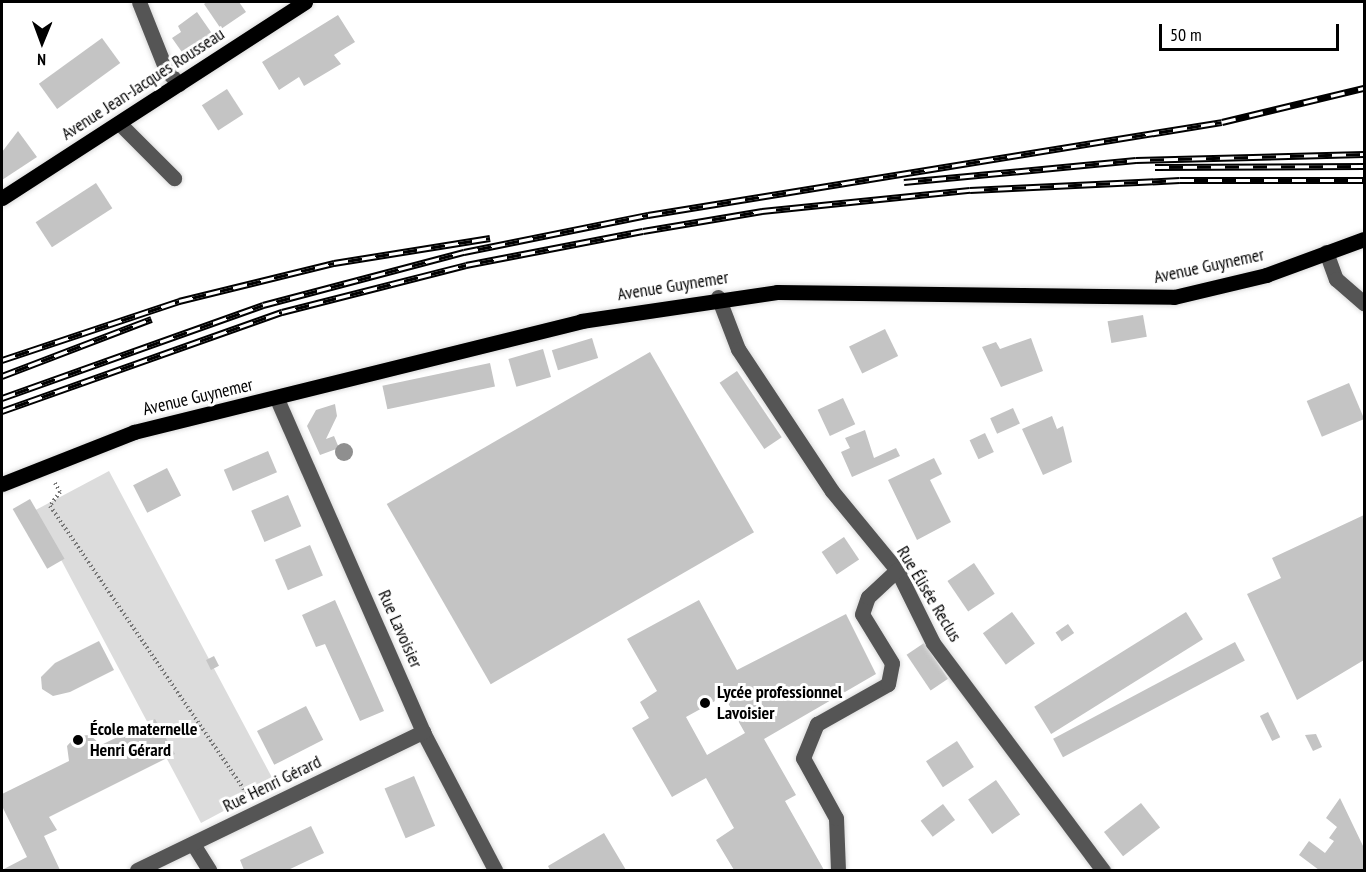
<!DOCTYPE html>
<html>
<head>
<meta charset="utf-8">
<style>
  body { margin:0 }
  #map { position:relative; width:1366px; height:872px; overflow:hidden; background:#fff; font-family:"PT Sans Narrow",sans-serif }
  div>[style] { position:absolute }
  .green>* { inset:0; background:#dcdcdc; transform-origin:0 0 }
  .building>* { inset:0; background:#c4c4c4; transform-origin:0 0 }
  .path>* { height:4px; margin-top:-2px; transform-origin:0; background:repeating-linear-gradient(90deg,#777 0 1.5px,transparent 0 4.5px) }
  .roads { filter:drop-shadow(0 0 2px #dbdbdb) drop-shadow(0 0 2px #dbdbdb) }
  .minor>* { height:15px; margin:-7.5px; padding:0 7.5px; transform-origin:7.5px; border-radius:7.5px; background:#555 }
  .major>* { height:15px; margin:-7.5px; padding:0 7.5px; transform-origin:7.5px; border-radius:7.5px; background:#000 }
  .rail>* { height:7px; margin-top:-3.5px; transform-origin:0; background:repeating-linear-gradient(90deg,#fff 0 14px,#000 0 28px); box-sizing:border-box; border-block:2px solid #000 }
  .trees>* { width:18px; height:18px; margin:-9px; border-radius:50%; background:#8f8f8f }
  .dots>* { width:16px; height:16px; translate:-50% -50%; box-sizing:border-box; border:3px solid #fff; border-radius:50% }
  span { translate:-50% -50%; white-space:nowrap; text-align:center; line-height:1.15; -webkit-text-stroke:6px #fff; paint-order:stroke }
  .street-label { font-size:18px; color:#000 }
  .poi-label { font-size:18px; color:#000; font-weight:700 }
  .left { translate:0 -50%; text-align:left }
  .frame { position:absolute; inset:0; border:3px solid #000; pointer-events:none }
  .north { position:absolute; left:12px; top:12px; width:60px; height:60px; -webkit-text-stroke:4px #fff; paint-order:stroke; rotate:181deg; font-size:16px; font-weight:700; line-height:24px; text-align:center; color:#000 }
  .north::after { content:''; display:block; margin:auto; width:21px; height:27px; background:#000; clip-path:polygon(50% 0,100% 100%,50% 72%,0 100%) }
  .scale { position:absolute; left:1159px; top:24px; width:180px; height:27px; box-sizing:border-box; border:3px solid #000; border-top:0; padding-left:8px; font-size:18px; line-height:21px; white-space:nowrap; color:#000; -webkit-text-stroke:4px #fff; paint-order:stroke }
</style>
</head>
<body>
<div id="map">
  <div class="green">
    <i style="left:109px;top:471px;width:354px;height:84px;rotate:62deg"></i>
  </div>
  <div class="building">
    <i style="clip-path:polygon(207px 2px,239px 2px,246px 12px,221px 29px,204px 4px)"></i>
    <i style="clip-path:polygon(197px 12px,213px 35px,184px 55px,172px 38px,181px 32px,178px 26px)"></i>
    <i style="clip-path:polygon(338px 15px,355px 42px,334px 55px,341px 64px,304px 86px,299px 77px,279px 90px,262px 62px)"></i>
    <i style="left:102px;top:38px;width:31px;height:78px;rotate:54deg"></i>
    <i style="left:227px;top:89px;width:30px;height:30px;rotate:57deg"></i>
    <i style="clip-path:polygon(18px 131px,37px 157px,2px 180px,2px 152px)"></i>
    <i style="left:96px;top:183px;width:30px;height:72px;rotate:57deg"></i>
    <i style="left:1143px;top:315px;width:22px;height:36px;rotate:80deg"></i>
    <i style="left:885px;top:329px;width:30px;height:40px;rotate:64deg"></i>
    <i style="left:592px;top:338px;width:21px;height:42px;rotate:73deg"></i>
    <i style="clip-path:polygon(1031px 338px,1043px 371px,1001px 387px,982px 347px,996px 342px,1000px 349px)"></i>
    <i style="left:543px;top:349px;width:29px;height:36px;rotate:74deg"></i>
    <i style="left:650px;top:352px;width:208px;height:304px;rotate:60deg"></i>
    <i style="left:490px;top:363px;width:24px;height:110px;rotate:78deg"></i>
    <i style="left:737px;top:371px;width:80px;height:21px;rotate:56deg"></i>
    <i style="left:1349px;top:383px;width:39px;height:46px;rotate:67deg"></i>
    <i style="left:843px;top:398px;width:29px;height:28px;rotate:65deg"></i>
    <i style="clip-path:polygon(335px 404px,337px 416px,326px 439px,334px 436px,339px 448px,320px 455px,307px 426px,316px 410px)"></i>
    <i style="left:1013px;top:408px;width:17px;height:25px;rotate:66deg"></i>
    <i style="clip-path:polygon(1052px 416px,1057px 429px,1063px 426px,1072px 462px,1043px 475px,1022px 429px)"></i>
    <i style="clip-path:polygon(865px 430px,874px 458px,896px 448px,900px 456px,852px 477px,841px 452px,850px 448px,845px 438px)"></i>
    <i style="left:985px;top:433px;width:21px;height:17px;rotate:65deg"></i>
    <i style="left:268px;top:451px;width:23px;height:48px;rotate:67deg"></i>
    <i style="clip-path:polygon(934px 458px,942px 474px,930px 480px,951px 522px,917px 540px,888px 480px)"></i>
    <i style="left:167px;top:468px;width:31px;height:38px;rotate:63deg"></i>
    <i style="left:288px;top:495px;width:34px;height:40px;rotate:67deg"></i>
    <i style="left:30px;top:499px;width:69px;height:20px;rotate:60deg"></i>
    <i style="clip-path:polygon(1364px 515px,1364px 660px,1297px 700px,1247px 594px,1281px 578px,1272px 558px)"></i>
    <i style="left:844px;top:537px;width:27px;height:27px;rotate:56deg"></i>
    <i style="left:310px;top:545px;width:33px;height:38px;rotate:67deg"></i>
    <i style="left:974px;top:563px;width:37px;height:32px;rotate:56deg"></i>
    <i style="clip-path:polygon(335px 600px,384px 711px,360px 721px,325px 644px,316px 647px,302px 615px)"></i>
    <i style="clip-path:polygon(evenodd,699px 600px,737px 670px,846px 614px,876px 674px,764px 739px,796px 795px,785px 801px,824px 870px,734px 870px,716px 840px,734px 828px,706px 778px,672px 797px,632px 728px,649px 718px,640px 702px,657px 691px,627px 639px,699px 600px,724px 696px,745px 733px,707px 755px,686px 717px,724px 696px)"></i>
    <i style="left:1012px;top:612px;width:39px;height:36px;rotate:54deg"></i>
    <i style="left:1186px;top:612px;width:32px;height:179px;rotate:58deg"></i>
    <i style="left:1068px;top:624px;width:11px;height:15px;rotate:56deg"></i>
    <i style="clip-path:polygon(99px 641px,114px 670px,70px 692px,53px 696px,42px 689px,41px 677px,55px 663px)"></i>
    <i style="left:1235px;top:642px;width:21px;height:206px;rotate:62deg"></i>
    <i style="left:924px;top:643px;width:43px;height:21px;rotate:56deg"></i>
    <i style="left:214px;top:656px;width:11px;height:9px;rotate:63deg"></i>
    <i style="left:306px;top:706px;width:38px;height:55px;rotate:63deg"></i>
    <i style="left:1268px;top:712px;width:28px;height:9px;rotate:64deg"></i>
    <i style="clip-path:polygon(155px 719px,175px 754px,49px 817px,57px 830px,44px 836px,60px 870px,2px 870px,27px 857px,2px 806px,2px 794px,69px 761px,67px 746px,76px 736px,90px 735px,101px 745px)"></i>
    <i style="clip-path:polygon(1316px 734px,1322px 747px,1313px 751px,1305px 735px)"></i>
    <i style="left:957px;top:741px;width:31px;height:37px;rotate:57deg"></i>
    <i style="left:414px;top:776px;width:54px;height:32px;rotate:67deg"></i>
    <i style="left:996px;top:780px;width:42px;height:34px;rotate:55deg"></i>
    <i style="clip-path:polygon(1340px 798px,1364px 848px,1364px 870px,1319px 870px,1299px 855px,1309px 841px,1325px 853px,1334px 841px,1329px 838px,1337px 827px,1326px 818px)"></i>
    <i style="left:1141px;top:803px;width:31px;height:47px;rotate:52deg"></i>
    <i style="left:943px;top:804px;width:20px;height:28px;rotate:53deg"></i>
    <i style="clip-path:polygon(311px 826px,324px 853px,288px 870px,244px 870px,240px 860px)"></i>
    <i style="clip-path:polygon(604px 833px,626px 870px,550px 870px,548px 866px)"></i>
  </div>
  <div class="path">
    <i style="left:55px;top:483px;width:10px;rotate:61deg"></i>
    <i style="left:60px;top:492px;width:17px;rotate:126deg"></i>
    <i style="left:50px;top:506px;width:353px;rotate:55.6deg"></i>
  </div>
  <div class="roads">
    <div class="minor">
      <i style="left:139px;top:2px;width:73px;rotate:68.3deg"></i>
      <i style="left:166px;top:70px;width:19px;rotate:47deg"></i>
      <i style="left:119px;top:123px;width:78px;rotate:45deg"></i>
      <i style="left:1326px;top:252px;width:29px;rotate:70deg"></i>
      <i style="left:1336px;top:279px;width:37px;rotate:41deg"></i>
      <i style="left:718px;top:297px;width:56px;rotate:69deg"></i>
      <i style="left:738px;top:349px;width:170px;rotate:56.5deg"></i>
      <i style="left:832px;top:491px;width:102px;rotate:50.6deg"></i>
      <i style="left:897px;top:570px;width:81px;rotate:63.7deg"></i>
      <i style="left:933px;top:643px;width:284px;rotate:53.2deg"></i>
      <i style="left:277px;top:399px;width:364px;rotate:66.3deg"></i>
      <i style="left:423px;top:732px;width:156px;rotate:62.4deg"></i>
      <i style="left:193px;top:844px;width:31px;rotate:58deg"></i>
      <i style="left:137px;top:870px;width:318px;rotate:-25.8deg"></i>
      <i style="left:838px;top:870px;width:52px;rotate:-92.2deg"></i>
      <i style="left:836px;top:818px;width:68px;rotate:-118.8deg"></i>
      <i style="left:803px;top:758px;width:37px;rotate:-68deg"></i>
      <i style="left:817px;top:724px;width:81px;rotate:-29.4deg"></i>
      <i style="left:888px;top:684px;width:21px;rotate:-79deg"></i>
      <i style="left:892px;top:663px;width:57px;rotate:-121.5deg"></i>
      <i style="left:862px;top:614px;width:18px;rotate:-71deg"></i>
      <i style="left:868px;top:597px;width:40px;rotate:-43deg"></i>
    </div>
    <div class="major">
      <i style="left:2px;top:198px;width:361px;rotate:-32.9deg"></i>
      <i style="left:2px;top:484px;width:142px;rotate:-21.5deg"></i>
      <i style="left:134px;top:432px;width:461px;rotate:-13.9deg"></i>
      <i style="left:581px;top:321px;width:198px;rotate:-8.4deg"></i>
      <i style="left:777px;top:292px;width:397px;rotate:0.7deg"></i>
      <i style="left:1174px;top:297px;width:95px;rotate:-13.4deg"></i>
      <i style="left:1266px;top:275px;width:104px;rotate:-20.2deg"></i>
    </div>
  </div>
  <div class="rail">
    <i style="left:1155px;top:167px;width:209px;rotate:-0.3deg"></i>
    <i style="left:904px;top:182px;width:233px;rotate:-5.4deg"></i>
    <i style="left:1136px;top:160px;width:228px;rotate:-1.5deg"></i>
    <i style="left:2px;top:360px;width:187px;rotate:-18.4deg"></i>
    <i style="left:179px;top:301px;width:160px;rotate:-13.8deg"></i>
    <i style="left:334px;top:263px;width:158px;rotate:-9.1deg"></i>
    <i style="left:2px;top:376px;width:160px;rotate:-20.9deg"></i>
    <i style="left:2px;top:398px;width:277px;rotate:-19.6deg"></i>
    <i style="left:263px;top:305px;width:208px;rotate:-14.8deg"></i>
    <i style="left:464px;top:252px;width:188px;rotate:-11.4deg"></i>
    <i style="left:648px;top:215px;width:581px;rotate:-9.2deg"></i>
    <i style="left:1222px;top:122px;width:146px;rotate:-13.5deg"></i>
    <i style="left:2px;top:411px;width:297px;rotate:-19.5deg"></i>
    <i style="left:282px;top:312px;width:190px;rotate:-14.3deg"></i>
    <i style="left:466px;top:265px;width:180px;rotate:-10.9deg"></i>
    <i style="left:643px;top:231px;width:121px;rotate:-9.5deg"></i>
    <i style="left:762px;top:211px;width:209px;rotate:-5.8deg"></i>
    <i style="left:970px;top:190px;width:210px;rotate:-2.7deg"></i>
    <i style="left:1180px;top:180px;width:184px"></i>
  </div>
  <div class="trees">
    <i style="left:344px;top:452px"></i>
  </div>
  <div class="dots">
    <i style="left:705px;top:703px;background:#000"></i>
    <i style="left:78px;top:740px;background:#000"></i>
  </div>
  <div class="street-label">
    <span style="left:143px;top:84px;rotate:-33deg">Avenue Jean-Jacques Rousseau</span>
    <span style="left:1209px;top:266px;rotate:-12deg">Avenue Guynemer</span>
    <span style="left:673px;top:286px;rotate:-9deg">Avenue Guynemer</span>
    <span style="left:198px;top:397px;rotate:-13deg">Avenue Guynemer</span>
    <span style="left:929px;top:594px;rotate:59deg">Rue Élisée Reclus</span>
    <span style="left:400px;top:629px;rotate:66deg">Rue Lavoisier</span>
    <span style="left:272px;top:784px;rotate:-26deg">Rue Henri Gérard</span>
  </div>
  <div class="poi-label">
    <span class="left" style="left:717px;top:703px">Lycée professionnel<br>Lavoisier</span>
    <span class="left" style="left:90px;top:740px">École maternelle<br>Henri Gérard</span>
  </div>
  <div class="frame"></div>
  <div class="north">N</div>
  <div class="scale">50 m</div>
</div>
</body>
</html>
